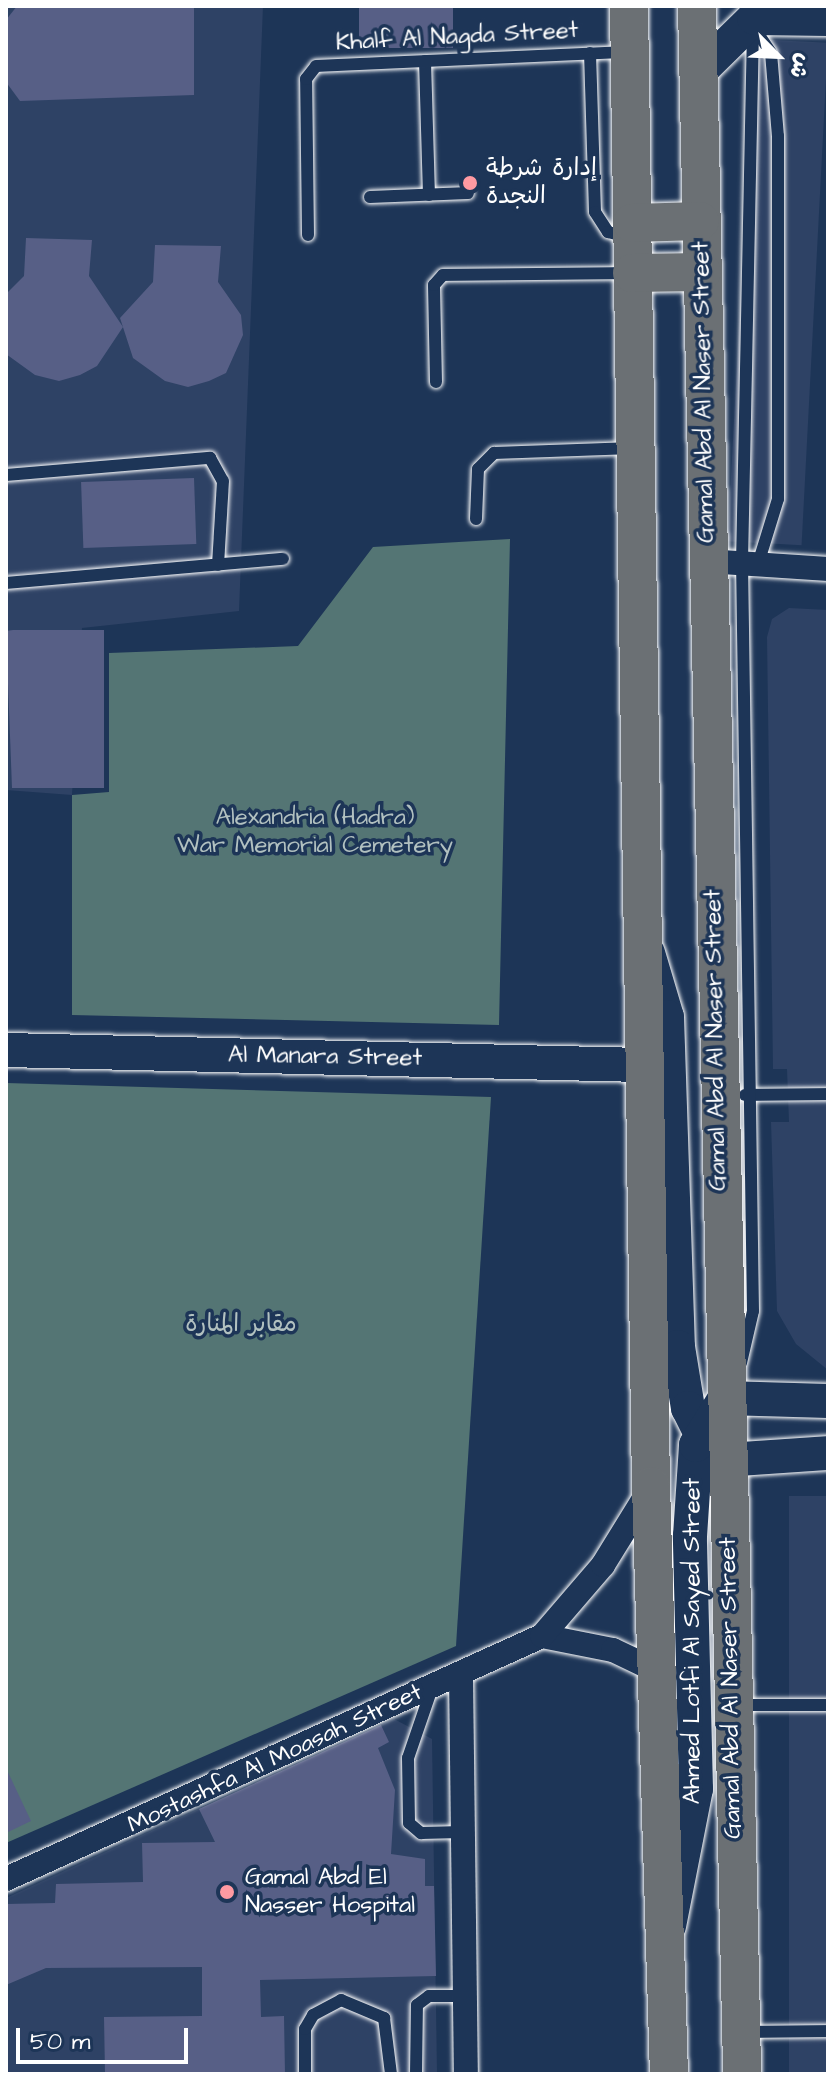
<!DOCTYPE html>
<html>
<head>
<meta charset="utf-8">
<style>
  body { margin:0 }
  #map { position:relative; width:834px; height:2080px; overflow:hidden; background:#1d3557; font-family:"Architects Daughter","Playpen Sans Arabic",sans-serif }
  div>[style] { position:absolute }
  .built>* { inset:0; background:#2e4265; transform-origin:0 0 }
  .green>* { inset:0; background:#547574 }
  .building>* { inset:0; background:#575f86; transform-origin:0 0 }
  .roads { filter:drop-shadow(0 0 2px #fff) drop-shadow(0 0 2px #fff) }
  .lane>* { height:12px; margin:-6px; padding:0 6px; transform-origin:6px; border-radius:6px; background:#1d3557 }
  .street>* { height:24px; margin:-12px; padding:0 12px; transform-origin:12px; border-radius:12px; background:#1d3557 }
  .secondary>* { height:34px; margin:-17px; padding:0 17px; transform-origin:17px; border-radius:17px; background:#1d3557 }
  .primary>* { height:38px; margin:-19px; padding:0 19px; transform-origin:19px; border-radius:19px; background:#6b7074 }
  .dots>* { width:22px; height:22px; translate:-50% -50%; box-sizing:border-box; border:4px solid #1d3557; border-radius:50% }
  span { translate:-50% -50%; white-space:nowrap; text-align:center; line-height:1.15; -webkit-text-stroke:7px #1d3557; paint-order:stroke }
  .street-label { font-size:24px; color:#fff }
  .poi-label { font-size:24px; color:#fff }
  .left { translate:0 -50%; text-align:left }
  .park-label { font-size:24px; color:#b2c1c0 }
  .frame { position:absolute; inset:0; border:8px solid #fff; pointer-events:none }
  .north { position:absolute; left:738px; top:16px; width:80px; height:80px; -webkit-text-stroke:6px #1d3557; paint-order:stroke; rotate:114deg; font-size:22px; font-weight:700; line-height:32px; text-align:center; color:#fff }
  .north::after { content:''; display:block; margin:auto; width:28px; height:36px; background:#fff; clip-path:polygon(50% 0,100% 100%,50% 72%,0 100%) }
  .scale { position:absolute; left:16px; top:2028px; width:172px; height:36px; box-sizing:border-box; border:4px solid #fff; border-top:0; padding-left:10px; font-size:24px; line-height:28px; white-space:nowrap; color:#fff; -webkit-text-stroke:6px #1d3557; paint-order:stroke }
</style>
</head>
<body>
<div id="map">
  <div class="built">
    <i style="clip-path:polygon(6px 6px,263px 6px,239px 611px,82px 628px,72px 795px,6px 790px)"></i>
    <i style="left:754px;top:39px;width:74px;height:503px;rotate:3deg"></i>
    <i style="clip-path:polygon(789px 608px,828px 610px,828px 1370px,796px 1344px,777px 1311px,771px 1122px,789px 1122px,787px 1069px,773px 1069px,767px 637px,772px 619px)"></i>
    <i style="left:828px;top:1496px;width:578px;height:39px;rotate:90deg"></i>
    <i style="clip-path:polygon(394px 1719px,432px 1739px,437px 2074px,6px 2074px,6px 1898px)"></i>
  </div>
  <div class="green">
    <i style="clip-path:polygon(510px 539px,499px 1025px,72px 1015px,72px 795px,109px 792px,109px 653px,298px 646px,373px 547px)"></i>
    <i style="clip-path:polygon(6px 1083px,491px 1097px,456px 1646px,6px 1843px)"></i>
  </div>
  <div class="building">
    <i style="clip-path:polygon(17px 6px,194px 6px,194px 95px,20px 101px,6px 82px,6px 20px)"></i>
    <i style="left:359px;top:6px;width:94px;height:42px"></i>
    <i style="clip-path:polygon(26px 238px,92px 240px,89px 276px,123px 327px,97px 366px,80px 375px,59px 381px,35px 375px,6px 354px,6px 294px,24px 276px)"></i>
    <i style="clip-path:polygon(155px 245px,221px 246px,218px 282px,241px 315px,243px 335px,226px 373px,209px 381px,188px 387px,165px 381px,133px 358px,120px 318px,153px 282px)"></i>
    <i style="left:194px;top:478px;width:66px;height:113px;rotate:88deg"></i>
    <i style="clip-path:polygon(13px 630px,104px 630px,104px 788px,12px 788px,6px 631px)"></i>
    <i style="clip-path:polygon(381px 1725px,389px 1742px,378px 1748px,395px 1790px,391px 1854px,425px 1859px,425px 1886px,434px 1886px,436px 1976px,260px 1980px,261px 2017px,284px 2016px,285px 2074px,105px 2074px,104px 2017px,202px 2016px,202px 1967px,46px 1968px,6px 1985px,6px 1904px,55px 1903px,56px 1884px,143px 1882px,142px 1843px,215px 1842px,199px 1809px)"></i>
    <i style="clip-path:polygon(6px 1768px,31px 1821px,6px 1833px)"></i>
  </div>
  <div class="roads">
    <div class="lane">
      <i style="left:753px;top:26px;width:32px;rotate:56deg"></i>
      <i style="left:771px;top:53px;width:83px;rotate:85.2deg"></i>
      <i style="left:778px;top:136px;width:363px;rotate:90deg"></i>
      <i style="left:778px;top:499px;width:68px;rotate:107.1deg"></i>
      <i style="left:590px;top:53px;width:159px;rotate:88.2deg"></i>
      <i style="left:595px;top:212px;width:24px;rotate:57deg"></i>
      <i style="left:608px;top:232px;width:21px;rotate:14deg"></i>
      <i style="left:425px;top:61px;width:134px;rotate:88.3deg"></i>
      <i style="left:370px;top:197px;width:98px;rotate:-2.3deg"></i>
      <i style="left:308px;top:235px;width:156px;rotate:-90.7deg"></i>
      <i style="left:306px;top:79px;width:16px;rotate:-52deg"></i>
      <i style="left:316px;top:66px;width:311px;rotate:-2.6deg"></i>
      <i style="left:436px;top:382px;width:97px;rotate:-91.2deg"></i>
      <i style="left:434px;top:285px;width:13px;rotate:-48deg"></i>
      <i style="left:443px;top:275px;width:186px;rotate:-0.6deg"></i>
      <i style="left:6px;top:475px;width:205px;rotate:-4.8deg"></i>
      <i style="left:210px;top:458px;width:26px;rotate:61deg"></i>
      <i style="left:223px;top:481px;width:84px;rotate:93.4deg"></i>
      <i style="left:476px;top:519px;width:50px;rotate:-87.7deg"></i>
      <i style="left:478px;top:469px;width:23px;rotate:-45deg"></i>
      <i style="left:494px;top:453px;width:139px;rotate:-2.1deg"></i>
      <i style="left:6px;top:583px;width:278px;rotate:-5deg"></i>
      <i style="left:745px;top:1095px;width:83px;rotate:-0.7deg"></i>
      <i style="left:741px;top:1363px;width:53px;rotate:-77deg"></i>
      <i style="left:753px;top:1311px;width:748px;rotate:-90.84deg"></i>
      <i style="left:742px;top:563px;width:536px;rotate:-88.82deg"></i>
      <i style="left:432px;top:1688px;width:74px;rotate:108.9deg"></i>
      <i style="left:408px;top:1758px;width:65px;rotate:89.1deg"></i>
      <i style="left:409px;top:1823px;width:16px;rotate:40deg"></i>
      <i style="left:421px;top:1833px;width:41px;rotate:-1.4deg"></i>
      <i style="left:739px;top:1705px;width:89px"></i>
      <i style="left:747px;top:2032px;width:81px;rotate:-0.7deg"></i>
      <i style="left:305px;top:2074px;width:45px;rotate:-90deg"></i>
      <i style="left:305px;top:2029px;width:16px;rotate:-60deg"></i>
      <i style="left:313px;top:2015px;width:32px;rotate:-28deg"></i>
      <i style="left:341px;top:2000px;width:47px;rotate:22.7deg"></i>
      <i style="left:384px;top:2018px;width:56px;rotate:82.9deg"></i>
      <i style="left:416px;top:2074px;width:69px;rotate:-89.2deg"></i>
      <i style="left:417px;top:2005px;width:15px;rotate:-37deg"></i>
      <i style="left:429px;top:1996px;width:35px"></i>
    </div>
    <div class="street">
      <i style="left:707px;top:561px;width:121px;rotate:3.8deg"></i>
      <i style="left:542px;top:1636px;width:72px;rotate:11.2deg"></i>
      <i style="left:613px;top:1650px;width:49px;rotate:25.5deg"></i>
      <i style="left:461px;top:1675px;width:399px;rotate:89.3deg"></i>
      <i style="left:6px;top:1879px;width:589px;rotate:-24.39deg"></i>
      <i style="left:542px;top:1636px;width:94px;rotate:-49.3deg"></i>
      <i style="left:603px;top:1565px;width:86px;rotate:-58.3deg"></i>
    </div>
    <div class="secondary">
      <i style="left:698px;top:73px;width:78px;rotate:-44.5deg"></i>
      <i style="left:754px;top:18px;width:74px;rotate:0.8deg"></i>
      <i style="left:648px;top:953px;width:67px;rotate:73.5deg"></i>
      <i style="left:667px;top:1017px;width:330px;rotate:88.1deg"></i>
      <i style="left:678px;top:1347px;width:62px;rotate:80.7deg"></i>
      <i style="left:688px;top:1408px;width:40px;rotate:63.4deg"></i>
      <i style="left:706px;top:1444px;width:26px;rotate:39deg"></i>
      <i style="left:726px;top:1460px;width:102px;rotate:-3.9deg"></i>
      <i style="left:6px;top:1050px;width:638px;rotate:1.35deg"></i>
      <i style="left:669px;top:1926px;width:140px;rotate:-78.9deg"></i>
      <i style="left:696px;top:1789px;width:253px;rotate:-91.4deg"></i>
      <i style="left:690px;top:1536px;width:91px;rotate:-86.2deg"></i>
      <i style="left:696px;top:1445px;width:55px;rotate:-58.3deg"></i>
      <i style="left:725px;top:1398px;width:103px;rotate:1.7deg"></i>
    </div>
    <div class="primary">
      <i style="left:629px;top:6px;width:1480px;rotate:89.15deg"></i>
      <i style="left:651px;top:1486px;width:588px;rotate:88.25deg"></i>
      <i style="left:697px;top:6px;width:2068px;rotate:88.75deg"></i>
      <i style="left:632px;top:223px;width:68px;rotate:-1.7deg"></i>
      <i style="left:632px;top:273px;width:70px;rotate:-0.8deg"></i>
    </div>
  </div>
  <div class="dots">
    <i style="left:470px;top:183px;background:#ff9aa2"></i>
    <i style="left:227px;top:1892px;background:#ff9aa2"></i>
  </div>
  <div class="street-label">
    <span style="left:457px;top:37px;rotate:-3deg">Khalf Al Nagda Street</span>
    <span style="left:704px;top:392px;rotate:-91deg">Gamal Abd Al Naser Street</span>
    <span style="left:716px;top:1040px;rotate:-91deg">Gamal Abd Al Naser Street</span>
    <span style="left:325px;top:1057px;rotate:1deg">Al Manara Street</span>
    <span style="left:693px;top:1641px;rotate:-90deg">Ahmed Lotfi Al Sayed Street</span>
    <span style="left:731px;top:1688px;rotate:-91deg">Gamal Abd Al Naser Street</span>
    <span style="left:275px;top:1759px;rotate:-25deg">Mostashfa Al Moasah Street</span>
  </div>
  <div class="poi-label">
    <span class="left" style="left:486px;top:183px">إدارة شرطة<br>النجدة</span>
    <span class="left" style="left:245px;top:1892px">Gamal Abd El<br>Nasser Hospital</span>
  </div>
  <div class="park-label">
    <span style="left:315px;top:832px">Alexandria (Hadra)<br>War Memorial Cemetery</span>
    <span style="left:241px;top:1325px">مقابر المنارة</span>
  </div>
  <div class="frame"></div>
  <div class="north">ش</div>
  <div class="scale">50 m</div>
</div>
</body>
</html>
